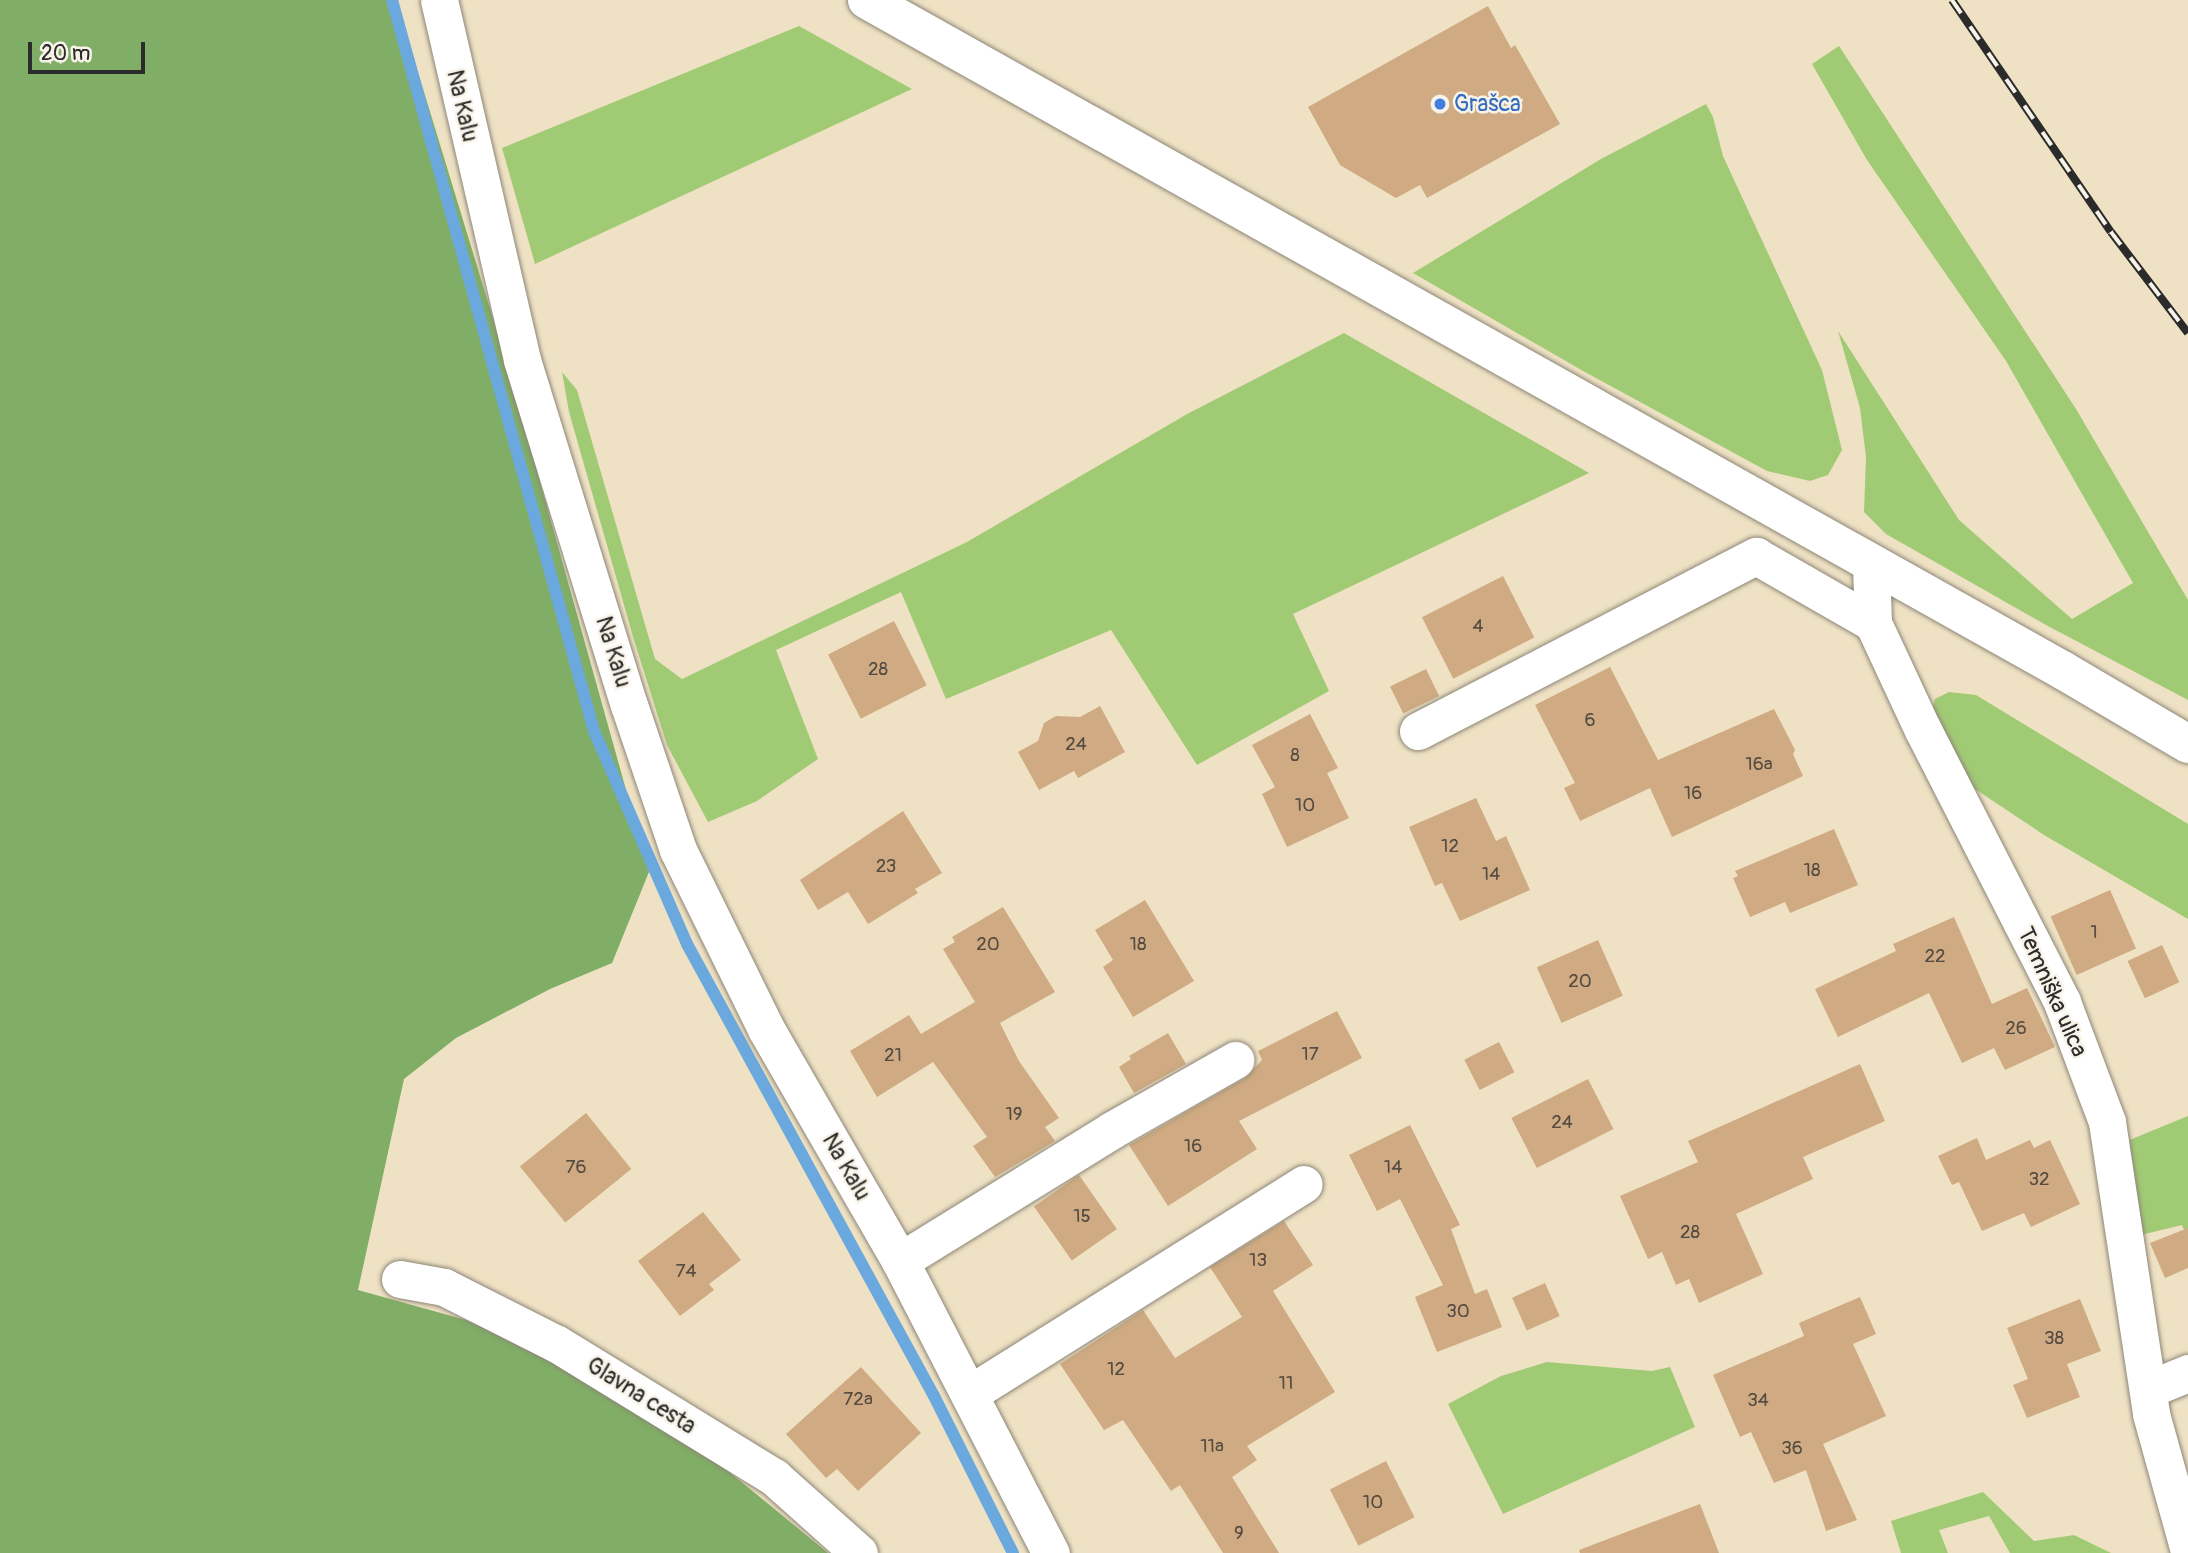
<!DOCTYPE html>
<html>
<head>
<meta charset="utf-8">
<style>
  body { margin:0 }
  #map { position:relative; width:2188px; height:1553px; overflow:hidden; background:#efe2c4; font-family:Pangolin,sans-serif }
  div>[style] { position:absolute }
  .green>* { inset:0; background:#a1ca75 }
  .forest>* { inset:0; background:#80ae66 }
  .stream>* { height:12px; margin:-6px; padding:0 6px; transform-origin:6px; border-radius:6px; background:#6ba8dd }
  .building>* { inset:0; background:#cfaa82; transform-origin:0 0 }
  .roads { filter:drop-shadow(0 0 2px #8d8678) drop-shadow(0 0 2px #8d8678) }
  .street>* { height:37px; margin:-18.5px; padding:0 18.5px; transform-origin:18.5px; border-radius:18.5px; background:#fff }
  .primary>* { height:38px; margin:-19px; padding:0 19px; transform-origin:19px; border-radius:19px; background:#fff }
  .rail>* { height:8px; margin-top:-4px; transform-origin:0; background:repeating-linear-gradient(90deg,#f7f3e8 0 16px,#2b2b2b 0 32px); box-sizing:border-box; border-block:2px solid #2b2b2b }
  .dots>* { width:19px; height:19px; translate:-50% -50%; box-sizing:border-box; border:4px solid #f7f3e8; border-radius:50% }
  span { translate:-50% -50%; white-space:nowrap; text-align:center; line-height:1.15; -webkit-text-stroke:5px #f7f3e8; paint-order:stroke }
  .number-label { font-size:19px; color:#544b41 }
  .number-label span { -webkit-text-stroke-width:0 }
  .shop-label { font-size:23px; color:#366cbe }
  .left { translate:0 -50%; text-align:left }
  .street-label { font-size:23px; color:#2b2b2b }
  .scale { position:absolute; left:28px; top:42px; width:117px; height:32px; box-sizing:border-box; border:4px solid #2b2b2b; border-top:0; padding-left:9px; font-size:21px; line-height:24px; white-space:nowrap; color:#2b2b2b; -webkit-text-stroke:5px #f7f3e8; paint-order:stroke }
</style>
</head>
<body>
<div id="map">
  <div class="green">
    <i style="clip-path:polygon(799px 26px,912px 89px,535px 264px,502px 148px)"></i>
    <i style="clip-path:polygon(1839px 46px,2076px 409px,2188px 600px,2188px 700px,2046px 625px,1886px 534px,1864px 512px,1866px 457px,1860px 408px,1838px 331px,1959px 520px,2072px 619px,2133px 583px,2006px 361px,1867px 160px,1812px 64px)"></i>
    <i style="clip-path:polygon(1706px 104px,1713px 117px,1723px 156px,1822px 370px,1842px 450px,1828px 475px,1810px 481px,1767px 471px,1583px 371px,1413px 273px,1601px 159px)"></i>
    <i style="clip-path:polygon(1344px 333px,1589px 473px,1293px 614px,1329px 691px,1197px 765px,1111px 630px,946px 699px,901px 592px,776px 650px,818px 759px,757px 801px,708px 822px,667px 745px,634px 640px,569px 412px,562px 372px,577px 390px,655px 659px,682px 679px,967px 542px,1189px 413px)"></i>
    <i style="clip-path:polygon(1949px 692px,1976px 695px,2188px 824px,2188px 919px,2044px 835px,1972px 787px,1930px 717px,1935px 699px)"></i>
    <i style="clip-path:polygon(2188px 1116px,2188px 1239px,2182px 1225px,2141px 1235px,2127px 1141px)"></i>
    <i style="clip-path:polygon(1547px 1362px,1652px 1371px,1670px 1367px,1695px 1427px,1503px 1514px,1448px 1404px,1501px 1376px)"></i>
    <i style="clip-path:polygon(1983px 1492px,2034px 1541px,2074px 1535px,2111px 1553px,2010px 1553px,1989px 1516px,1939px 1530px,1948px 1553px,1901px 1553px,1891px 1521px)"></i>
  </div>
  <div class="forest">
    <i style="clip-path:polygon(0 0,396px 0,509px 371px,649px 872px,612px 963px,550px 989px,456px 1038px,404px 1079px,358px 1290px,466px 1320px,626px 1387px,828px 1553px,0 1553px)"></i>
  </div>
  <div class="stream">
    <i style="left:392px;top:0;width:758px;rotate:74.55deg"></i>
    <i style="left:594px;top:731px;width:232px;rotate:66.4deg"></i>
    <i style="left:687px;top:944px;width:515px;rotate:61.35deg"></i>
    <i style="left:934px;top:1396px;width:176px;rotate:63.3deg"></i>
  </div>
  <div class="building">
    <i style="clip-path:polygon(1488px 6px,1511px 48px,1515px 45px,1560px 124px,1427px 198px,1420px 185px,1396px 198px,1340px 165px,1308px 107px)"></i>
    <i style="left:1503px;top:576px;width:69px;height:91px;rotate:63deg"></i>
    <i style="left:894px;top:621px;width:72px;height:74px;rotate:63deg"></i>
    <i style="clip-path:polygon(1610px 667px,1658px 760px,1774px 709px,1795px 750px,1793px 754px,1803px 776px,1672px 837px,1650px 788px,1580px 821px,1564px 788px,1575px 783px,1535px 705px)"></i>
    <i style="left:1426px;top:669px;width:30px;height:40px;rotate:64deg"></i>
    <i style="clip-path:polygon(1100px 706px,1125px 752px,1078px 778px,1074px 771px,1039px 790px,1018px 752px,1038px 741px,1044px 723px,1056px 716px,1080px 717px)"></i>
    <i style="clip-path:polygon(1310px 714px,1338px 768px,1327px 773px,1349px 818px,1287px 847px,1262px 794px,1275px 787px,1252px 745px)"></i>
    <i style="clip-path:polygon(1476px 798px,1496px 841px,1506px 836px,1530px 890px,1460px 921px,1442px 883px,1435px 886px,1409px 827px)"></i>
    <i style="clip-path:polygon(903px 811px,942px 873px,915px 889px,918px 893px,868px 924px,848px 892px,818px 910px,800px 880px)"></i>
    <i style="clip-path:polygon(1834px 829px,1858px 885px,1790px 913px,1785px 902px,1750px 917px,1733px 878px,1738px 876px,1735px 871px)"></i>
    <i style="left:2110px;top:890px;width:64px;height:65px;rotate:66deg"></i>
    <i style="clip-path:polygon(1145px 900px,1194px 981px,1133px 1017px,1103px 967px,1113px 960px,1095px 930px)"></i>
    <i style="clip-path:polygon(1003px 907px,1055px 992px,1000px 1023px,1019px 1061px,1059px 1118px,1045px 1127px,1055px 1141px,995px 1177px,973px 1146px,987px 1137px,933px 1062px,877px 1097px,850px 1051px,909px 1015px,921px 1034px,975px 1002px,943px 949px,955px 942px,952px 937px)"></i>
    <i style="clip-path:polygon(1954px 917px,1992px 1004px,2027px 988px,2055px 1047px,2005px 1070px,1994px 1048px,1962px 1063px,1929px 993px,1838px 1037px,1815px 989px,1896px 951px,1893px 944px)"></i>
    <i style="left:1598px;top:940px;width:61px;height:67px;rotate:66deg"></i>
    <i style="left:2162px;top:945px;width:41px;height:38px;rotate:65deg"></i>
    <i style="clip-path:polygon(1337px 1011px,1362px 1058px,1239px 1121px,1257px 1149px,1168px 1206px,1129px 1145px,1245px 1078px,1262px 1060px,1258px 1051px)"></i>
    <i style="clip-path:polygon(1168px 1033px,1186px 1064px,1134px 1093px,1119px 1067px,1131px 1059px,1129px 1056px)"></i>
    <i style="left:1499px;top:1042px;width:34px;height:39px;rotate:63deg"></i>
    <i style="clip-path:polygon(1860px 1064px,1885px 1121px,1803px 1157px,1813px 1179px,1736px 1214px,1763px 1274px,1699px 1303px,1689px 1279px,1676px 1285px,1662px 1252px,1648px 1259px,1620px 1196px,1698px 1162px,1688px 1141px)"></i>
    <i style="left:1588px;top:1079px;width:56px;height:86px;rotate:63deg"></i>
    <i style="left:586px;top:1113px;width:72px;height:85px;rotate:51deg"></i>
    <i style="clip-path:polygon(1410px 1125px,1460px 1225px,1451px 1229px,1475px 1294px,1487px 1289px,1502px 1327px,1437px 1352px,1415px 1297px,1443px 1285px,1400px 1199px,1377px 1211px,1349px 1155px)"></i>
    <i style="clip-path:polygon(1977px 1138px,1986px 1160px,2030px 1140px,2034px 1148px,2050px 1140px,2080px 1204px,2031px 1227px,2024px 1213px,1982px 1231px,1959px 1182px,1952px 1185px,1938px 1156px)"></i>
    <i style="left:1079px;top:1175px;width:66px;height:55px;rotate:55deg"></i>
    <i style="clip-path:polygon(703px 1212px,741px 1260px,709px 1284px,714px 1290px,680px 1316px,638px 1261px)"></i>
    <i style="clip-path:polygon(1284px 1221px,1313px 1265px,1273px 1291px,1335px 1392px,1247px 1446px,1257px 1460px,1232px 1477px,1279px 1553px,1223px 1553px,1180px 1485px,1171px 1491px,1123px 1420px,1104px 1430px,1060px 1364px,1143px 1310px,1175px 1358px,1242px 1317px,1210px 1267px)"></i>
    <i style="clip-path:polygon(2188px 1228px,2188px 1268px,2165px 1278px,2150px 1243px)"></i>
    <i style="left:1545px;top:1283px;width:36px;height:36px;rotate:66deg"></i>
    <i style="clip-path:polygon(1860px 1297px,1876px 1334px,1853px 1344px,1886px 1416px,1823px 1444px,1857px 1520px,1826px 1531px,1806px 1470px,1774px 1483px,1751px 1432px,1740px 1437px,1713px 1375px,1804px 1336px,1799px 1323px)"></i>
    <i style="clip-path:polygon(2080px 1299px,2101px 1351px,2067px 1364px,2080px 1397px,2027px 1418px,2013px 1385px,2028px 1379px,2007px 1328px)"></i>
    <i style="clip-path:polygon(861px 1367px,921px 1433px,858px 1491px,837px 1469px,826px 1478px,786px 1434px)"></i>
    <i style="left:1386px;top:1461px;width:63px;height:63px;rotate:63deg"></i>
    <i style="clip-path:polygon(1700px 1504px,1719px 1553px,1580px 1553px,1579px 1550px)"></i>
  </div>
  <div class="roads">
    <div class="street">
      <i style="left:439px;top:0;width:369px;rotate:77deg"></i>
      <i style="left:522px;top:360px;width:361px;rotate:72.8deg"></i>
      <i style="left:629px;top:705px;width:153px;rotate:71.3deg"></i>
      <i style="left:678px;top:850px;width:199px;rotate:63.8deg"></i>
      <i style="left:766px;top:1029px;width:268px;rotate:60deg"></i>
      <i style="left:900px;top:1261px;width:329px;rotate:62.7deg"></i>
      <i style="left:1871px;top:565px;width:58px;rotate:88deg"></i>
      <i style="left:1873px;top:623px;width:118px;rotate:65deg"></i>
      <i style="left:1923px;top:730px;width:305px;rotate:62.9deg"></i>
      <i style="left:2062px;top:1002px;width:128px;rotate:69.4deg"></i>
      <i style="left:2107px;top:1122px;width:295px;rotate:81.4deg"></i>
      <i style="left:2151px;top:1414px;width:138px;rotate:74.5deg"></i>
      <i style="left:1418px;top:731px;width:381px;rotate:-27.4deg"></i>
      <i style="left:1756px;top:556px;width:135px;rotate:29.8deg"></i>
      <i style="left:900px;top:1261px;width:249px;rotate:-31.7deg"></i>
      <i style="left:1112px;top:1130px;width:142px;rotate:-29.6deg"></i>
      <i style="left:400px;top:1279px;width:45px;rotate:10.3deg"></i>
      <i style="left:444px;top:1287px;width:127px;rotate:26.8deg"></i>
      <i style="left:557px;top:1344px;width:255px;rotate:31.5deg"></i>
      <i style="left:774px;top:1477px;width:114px;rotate:41.8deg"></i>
      <i style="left:2149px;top:1389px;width:42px;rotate:-22.3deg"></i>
      <i style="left:969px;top:1394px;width:395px;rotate:-32.1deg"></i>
    </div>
    <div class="primary">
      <i style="left:867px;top:0;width:1372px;rotate:29.27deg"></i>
      <i style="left:2064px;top:671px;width:144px;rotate:30.5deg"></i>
    </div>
  </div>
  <div class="rail">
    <i style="left:1952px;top:0;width:281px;rotate:55.6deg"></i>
    <i style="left:2111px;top:232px;width:127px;rotate:52.7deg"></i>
  </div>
  <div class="dots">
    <i style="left:1440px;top:104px;background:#3f7fe0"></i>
  </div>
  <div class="number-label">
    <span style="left:1478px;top:627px">4</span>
    <span style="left:878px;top:670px">28</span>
    <span style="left:1590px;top:721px">6</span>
    <span style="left:1076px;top:745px">24</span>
    <span style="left:1295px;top:756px">8</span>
    <span style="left:1759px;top:765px">16a</span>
    <span style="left:1693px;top:794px">16</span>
    <span style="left:1305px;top:806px">10</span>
    <span style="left:1450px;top:847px">12</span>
    <span style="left:886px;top:867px">23</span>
    <span style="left:1812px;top:871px">18</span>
    <span style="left:1491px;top:875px">14</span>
    <span style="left:2094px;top:933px">1</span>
    <span style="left:988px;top:945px">20</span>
    <span style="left:1138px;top:945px">18</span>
    <span style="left:1935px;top:957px">22</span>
    <span style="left:1580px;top:982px">20</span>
    <span style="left:2016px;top:1029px">26</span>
    <span style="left:1310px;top:1055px">17</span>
    <span style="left:893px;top:1056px">21</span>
    <span style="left:1014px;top:1115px">19</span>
    <span style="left:1562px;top:1123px">24</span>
    <span style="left:1193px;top:1147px">16</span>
    <span style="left:576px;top:1168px">76</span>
    <span style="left:1393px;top:1168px">14</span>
    <span style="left:2039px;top:1180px">32</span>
    <span style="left:1082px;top:1217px">15</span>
    <span style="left:1690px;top:1233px">28</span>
    <span style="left:1258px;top:1261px">13</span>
    <span style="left:686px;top:1272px">74</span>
    <span style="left:1458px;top:1312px">30</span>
    <span style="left:2054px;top:1339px">38</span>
    <span style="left:1116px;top:1370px">12</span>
    <span style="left:1286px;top:1384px">11</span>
    <span style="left:858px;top:1400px">72a</span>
    <span style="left:1758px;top:1401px">34</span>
    <span style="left:1212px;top:1447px">11a</span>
    <span style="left:1792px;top:1449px">36</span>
    <span style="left:1373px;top:1503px">10</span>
    <span style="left:1239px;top:1534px">9</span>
  </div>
  <div class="shop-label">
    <span class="left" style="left:1454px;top:104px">Grašca</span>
  </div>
  <div class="street-label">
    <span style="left:462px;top:106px;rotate:77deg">Na Kalu</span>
    <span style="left:613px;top:652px;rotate:73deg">Na Kalu</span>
    <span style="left:2052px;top:992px;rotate:66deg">Temniška ulica</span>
    <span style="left:846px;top:1167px;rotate:60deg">Na Kalu</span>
    <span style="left:641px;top:1396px;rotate:32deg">Glavna cesta</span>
  </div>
  <div class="scale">20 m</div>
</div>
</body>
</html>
